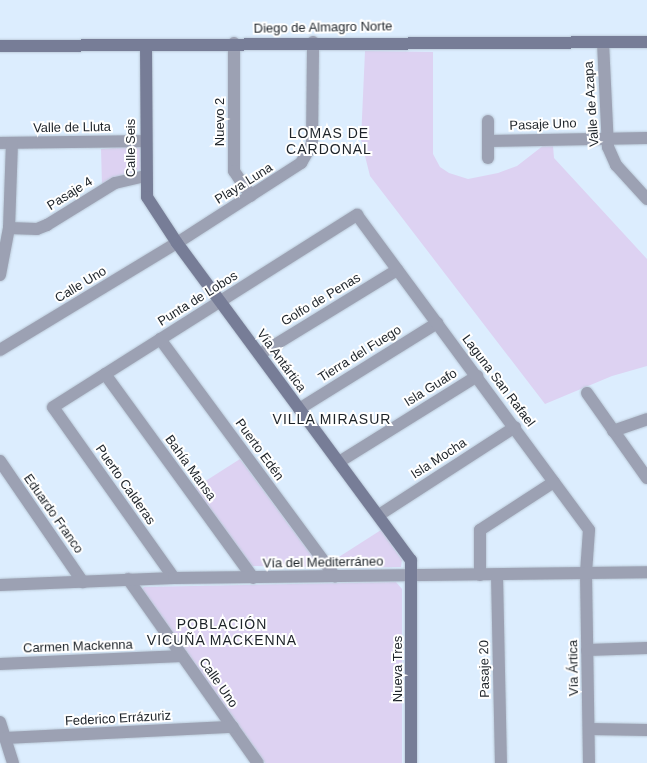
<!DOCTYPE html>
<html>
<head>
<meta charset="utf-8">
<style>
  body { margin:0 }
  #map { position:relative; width:647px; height:763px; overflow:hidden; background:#dcedfe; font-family:Arial,sans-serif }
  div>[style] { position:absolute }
  .green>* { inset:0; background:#ddd2f2 }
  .roads { filter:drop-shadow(0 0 1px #bac9d8) drop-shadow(0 0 1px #bac9d8) }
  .street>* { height:12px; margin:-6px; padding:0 6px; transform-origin:6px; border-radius:6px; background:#9ca1b3 }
  .secondary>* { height:12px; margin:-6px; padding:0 6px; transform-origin:6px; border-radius:6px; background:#777d97 }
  span { translate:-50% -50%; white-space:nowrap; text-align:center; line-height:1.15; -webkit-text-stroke:4px #fff; paint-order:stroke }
  .street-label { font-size:13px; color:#1d2329 }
  .neighbourhood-label { font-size:14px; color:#1d2329; letter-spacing:1px }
</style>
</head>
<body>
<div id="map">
  <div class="green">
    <i style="clip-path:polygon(365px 51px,433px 52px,433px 154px,440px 167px,449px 173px,468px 179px,498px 173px,517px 166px,544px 145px,553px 146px,554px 158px,647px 259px,647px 366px,612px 376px,545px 404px,370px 176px,361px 140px)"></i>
    <i style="clip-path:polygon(137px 146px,140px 148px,141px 169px,113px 178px,102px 185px,101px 149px)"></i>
    <i style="clip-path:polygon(240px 459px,315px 560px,313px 567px,250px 566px,193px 489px)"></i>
    <i style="clip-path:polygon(381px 530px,402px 560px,401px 567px,339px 568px,333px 566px,331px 562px)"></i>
    <i style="clip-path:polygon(396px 582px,402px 589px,402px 763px,265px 763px,141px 590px,144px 587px)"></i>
  </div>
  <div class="roads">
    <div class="street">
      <i style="left:603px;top:42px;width:105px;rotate:87.3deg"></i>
      <i style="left:608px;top:147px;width:20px;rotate:66deg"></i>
      <i style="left:616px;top:165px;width:46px;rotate:47.6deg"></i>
      <i style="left:234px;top:43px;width:128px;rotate:90deg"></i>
      <i style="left:234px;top:171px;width:30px;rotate:56deg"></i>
      <i style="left:488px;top:121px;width:37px;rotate:90deg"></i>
      <i style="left:488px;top:141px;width:159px;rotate:-1.1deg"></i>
      <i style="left:0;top:143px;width:145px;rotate:-0.8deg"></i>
      <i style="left:9px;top:228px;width:28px;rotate:2deg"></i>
      <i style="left:37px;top:229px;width:11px;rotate:-22deg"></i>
      <i style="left:47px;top:225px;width:80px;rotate:-31.7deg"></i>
      <i style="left:115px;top:183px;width:31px;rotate:-13deg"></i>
      <i style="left:0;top:275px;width:48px;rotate:-79.2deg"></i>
      <i style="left:9px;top:228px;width:85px;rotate:-88deg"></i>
      <i style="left:160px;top:339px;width:295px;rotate:53.6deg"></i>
      <i style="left:0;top:350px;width:207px;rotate:-31.2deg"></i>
      <i style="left:177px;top:243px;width:148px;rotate:-32.8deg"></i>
      <i style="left:301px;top:163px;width:22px;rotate:-60deg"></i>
      <i style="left:312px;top:144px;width:102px;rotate:-89.4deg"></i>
      <i style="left:260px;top:354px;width:161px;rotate:-31.5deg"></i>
      <i style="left:105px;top:374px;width:252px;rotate:54deg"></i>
      <i style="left:587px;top:393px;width:104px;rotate:54.8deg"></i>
      <i style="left:299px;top:409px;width:163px;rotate:-31.9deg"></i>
      <i style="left:613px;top:431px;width:36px;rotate:-19deg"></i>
      <i style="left:0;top:461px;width:147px;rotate:55.6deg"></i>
      <i style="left:339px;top:462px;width:163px;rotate:-31.9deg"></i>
      <i style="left:379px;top:515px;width:162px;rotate:-32.9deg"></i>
      <i style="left:480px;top:575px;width:45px;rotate:-90deg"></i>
      <i style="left:480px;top:530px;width:88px;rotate:-33deg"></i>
      <i style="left:497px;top:575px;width:188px;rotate:88.8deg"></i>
      <i style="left:174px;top:578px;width:209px;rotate:-125.3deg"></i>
      <i style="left:53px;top:407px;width:360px;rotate:-32.3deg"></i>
      <i style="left:357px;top:215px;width:391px;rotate:53.6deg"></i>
      <i style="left:589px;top:530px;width:43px;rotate:94deg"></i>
      <i style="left:586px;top:573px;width:190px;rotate:89.1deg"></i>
      <i style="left:128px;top:579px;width:225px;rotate:54.8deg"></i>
      <i style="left:0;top:585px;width:174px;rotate:-2.3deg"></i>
      <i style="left:174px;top:578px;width:473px;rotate:-0.7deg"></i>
      <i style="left:587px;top:650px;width:60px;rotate:-1.9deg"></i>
      <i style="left:0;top:664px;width:182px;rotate:-2.5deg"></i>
      <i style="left:0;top:722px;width:43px;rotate:72.4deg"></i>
      <i style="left:589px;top:729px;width:58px;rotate:1deg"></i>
      <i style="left:5px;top:738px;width:228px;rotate:-2.8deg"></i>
    </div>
    <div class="secondary">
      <i style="left:146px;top:45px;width:152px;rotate:89.6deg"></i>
      <i style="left:147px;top:197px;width:55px;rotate:56.9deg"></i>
      <i style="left:177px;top:243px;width:394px;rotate:53.6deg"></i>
      <i style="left:411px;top:560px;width:203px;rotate:90deg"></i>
      <i style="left:0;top:46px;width:647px;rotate:-0.35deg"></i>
    </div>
  </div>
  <div class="street-label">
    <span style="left:323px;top:28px;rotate:-1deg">Diego de Almagro Norte</span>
    <span style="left:592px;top:104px;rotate:-94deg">Valle de Azapa</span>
    <span style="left:220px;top:122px;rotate:-90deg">Nuevo 2</span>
    <span style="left:543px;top:125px;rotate:-2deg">Pasaje Uno</span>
    <span style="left:72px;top:128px;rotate:-1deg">Valle de Lluta</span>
    <span style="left:131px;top:148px;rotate:-90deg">Calle Seis</span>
    <span style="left:244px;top:184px;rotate:-32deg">Playa Luna</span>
    <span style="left:70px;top:194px;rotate:-32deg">Pasaje 4</span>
    <span style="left:81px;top:285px;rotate:-31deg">Calle Uno</span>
    <span style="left:198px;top:299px;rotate:-32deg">Punta de Lobos</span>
    <span style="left:321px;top:300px;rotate:-31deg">Golfo de Penas</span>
    <span style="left:360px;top:354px;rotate:-32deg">Tierra del Fuego</span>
    <span style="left:281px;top:361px;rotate:54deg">Vía Antártica</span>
    <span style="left:498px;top:381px;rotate:53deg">Laguna San Rafael</span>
    <span style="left:431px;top:388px;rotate:-32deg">Isla Guafo</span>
    <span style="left:259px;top:450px;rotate:54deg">Puerto Edén</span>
    <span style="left:439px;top:459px;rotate:-33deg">Isla Mocha</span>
    <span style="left:190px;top:468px;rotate:54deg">Bahía Mansa</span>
    <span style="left:125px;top:485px;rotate:55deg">Puerto Calderas</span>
    <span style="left:53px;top:514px;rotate:55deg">Eduardo Franco</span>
    <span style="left:323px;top:563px;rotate:-1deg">Vía del Mediterráneo</span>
    <span style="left:78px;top:647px;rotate:-2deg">Carmen Mackenna</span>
    <span style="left:574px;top:668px;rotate:-91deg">Vía Ártica</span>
    <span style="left:398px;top:669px;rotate:-90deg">Nueva Tres</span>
    <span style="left:485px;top:669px;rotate:-91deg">Pasaje 20</span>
    <span style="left:218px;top:683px;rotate:55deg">Calle Uno</span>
    <span style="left:118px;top:719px;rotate:-3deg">Federico Errázuriz</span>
  </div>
  <div class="neighbourhood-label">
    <span style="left:329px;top:141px">LOMAS DE<br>CARDONAL</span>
    <span style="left:332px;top:419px">VILLA MIRASUR</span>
    <span style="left:222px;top:632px">POBLACIÓN<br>VICUÑA MACKENNA</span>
  </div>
</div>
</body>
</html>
